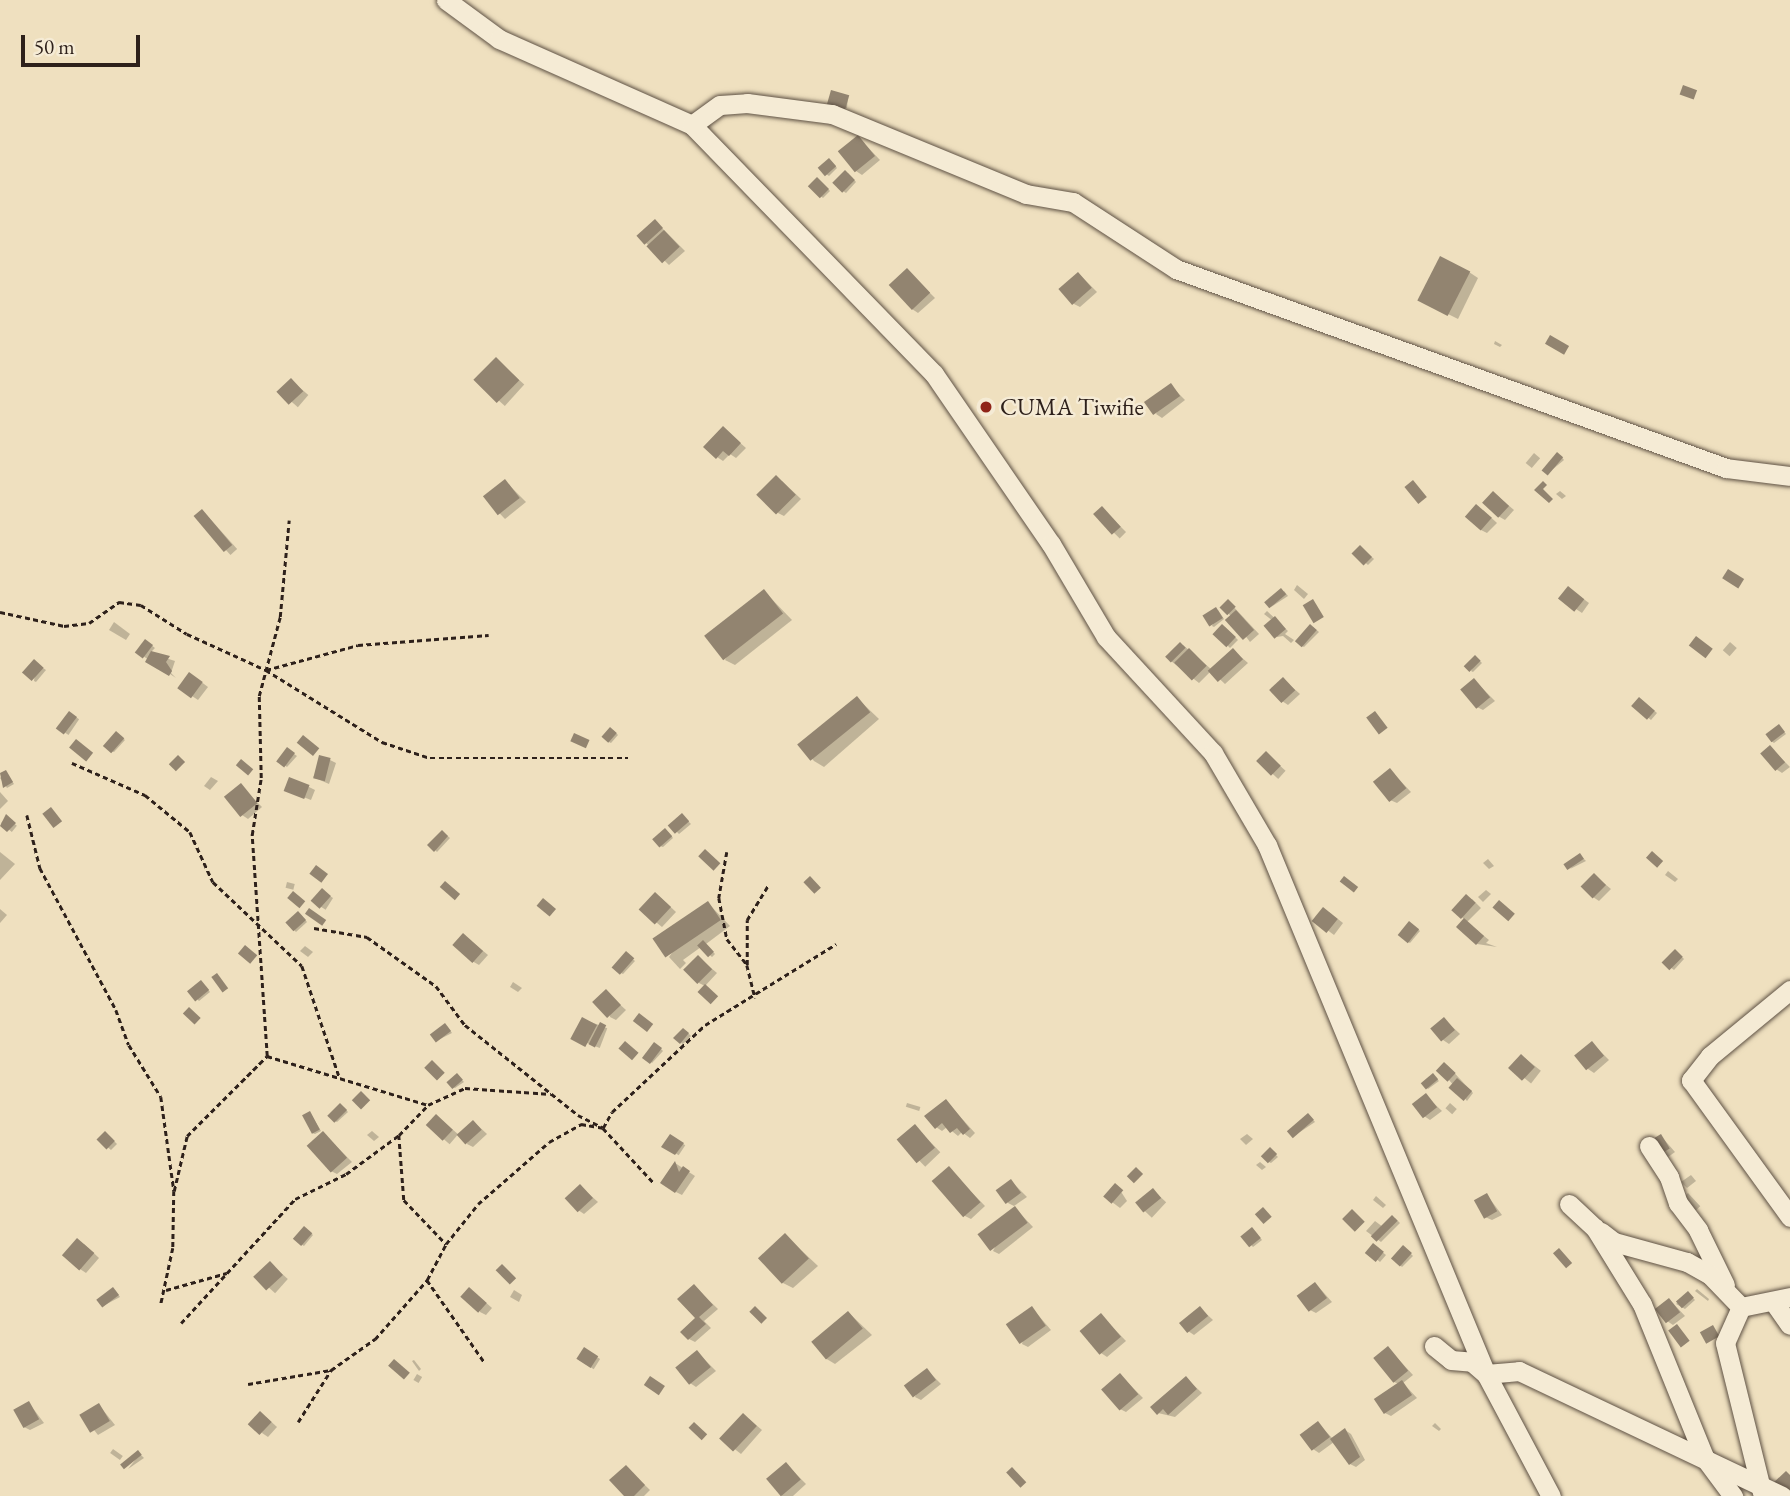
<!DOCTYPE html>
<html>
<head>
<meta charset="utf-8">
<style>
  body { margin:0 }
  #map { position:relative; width:1790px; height:1496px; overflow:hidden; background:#efe0bf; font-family:"EB Garamond",serif }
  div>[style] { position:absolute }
  .shadow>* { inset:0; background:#0003; transform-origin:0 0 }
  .building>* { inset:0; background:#928470; transform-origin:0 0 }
  .path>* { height:2.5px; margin-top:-1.25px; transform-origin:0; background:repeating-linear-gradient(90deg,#2e211b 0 5px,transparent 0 8.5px) }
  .roads { filter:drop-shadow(0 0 2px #5e5144) drop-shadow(0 0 2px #5e5144) }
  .minor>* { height:19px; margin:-9.5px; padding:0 9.5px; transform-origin:9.5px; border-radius:9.5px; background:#f5ebd5 }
  .dots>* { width:19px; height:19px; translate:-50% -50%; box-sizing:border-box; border:4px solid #f5ebd5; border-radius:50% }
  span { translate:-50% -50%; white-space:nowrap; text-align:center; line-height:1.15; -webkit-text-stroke:5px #f5ebd5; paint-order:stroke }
  .poi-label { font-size:24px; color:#2e211b }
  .left { translate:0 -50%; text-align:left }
  .scale { position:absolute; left:21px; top:35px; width:119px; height:32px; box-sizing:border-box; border:4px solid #2e211b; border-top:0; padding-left:9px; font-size:21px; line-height:24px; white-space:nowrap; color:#2e211b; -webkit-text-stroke:5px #f5ebd5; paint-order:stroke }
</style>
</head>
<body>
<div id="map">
  <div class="shadow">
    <i style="clip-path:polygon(848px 96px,847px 108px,832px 104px)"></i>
    <i style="clip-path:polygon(858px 137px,880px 160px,862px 175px,856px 171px)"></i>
    <i style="clip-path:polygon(831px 161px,837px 168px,829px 176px,826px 174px)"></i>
    <i style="clip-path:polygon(848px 173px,856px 182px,846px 193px,843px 191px)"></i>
    <i style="clip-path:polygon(820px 181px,830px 191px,823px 198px,810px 187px)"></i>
    <i style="clip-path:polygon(655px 221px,685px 251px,669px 265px,646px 243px)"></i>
    <i style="clip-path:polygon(907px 270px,935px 298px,918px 313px,912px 309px)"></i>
    <i style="clip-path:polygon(1469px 272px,1478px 278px,1458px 319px,1430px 305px)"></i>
    <i style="clip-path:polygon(1079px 274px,1097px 292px,1080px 307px,1074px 304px)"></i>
    <i style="clip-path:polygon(1495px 341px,1502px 345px,1500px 347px,1494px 344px)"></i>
    <i style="left:496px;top:359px;width:38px;height:29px;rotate:42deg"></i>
    <i style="left:291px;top:380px;width:23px;height:16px;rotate:41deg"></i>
    <i style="clip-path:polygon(1171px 386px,1185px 400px,1162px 418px,1156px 414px)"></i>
    <i style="clip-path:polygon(723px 428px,746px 448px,736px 458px,730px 454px,723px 461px,717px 457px)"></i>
    <i style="left:1534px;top:453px;width:8px;height:13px;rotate:40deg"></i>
    <i style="clip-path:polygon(1560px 455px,1564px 460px,1547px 474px)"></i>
    <i style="clip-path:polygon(505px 481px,526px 502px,505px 519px,485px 498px)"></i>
    <i style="clip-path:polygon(782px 481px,801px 499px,784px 516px,778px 513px)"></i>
    <i style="clip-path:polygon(1560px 491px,1566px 496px,1562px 499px,1556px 494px)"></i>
    <i style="clip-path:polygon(1494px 493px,1514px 510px,1505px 520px,1498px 516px)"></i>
    <i style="left:1102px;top:508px;width:34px;height:9px;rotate:45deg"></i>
    <i style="clip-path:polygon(1483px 510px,1497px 523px,1487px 533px,1481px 530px)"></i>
    <i style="left:203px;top:511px;width:51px;height:9px;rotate:48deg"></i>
    <i style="clip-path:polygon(1363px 549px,1374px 559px,1368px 565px,1355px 554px)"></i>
    <i style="clip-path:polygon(1297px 585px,1308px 594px,1304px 599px,1294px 590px)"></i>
    <i style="clip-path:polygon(764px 591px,792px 620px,735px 665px,725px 660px)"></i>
    <i style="clip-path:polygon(1284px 591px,1288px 596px,1271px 607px)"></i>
    <i style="clip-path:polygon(1574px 592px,1589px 603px,1582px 613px,1576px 609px)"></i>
    <i style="clip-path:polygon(1230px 603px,1259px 634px,1250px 642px,1229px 614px)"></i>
    <i style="clip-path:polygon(1218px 610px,1224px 619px,1214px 627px,1212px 626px)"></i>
    <i style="clip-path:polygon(1267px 611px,1288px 631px,1285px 634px,1294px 640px,1291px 643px,1283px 636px,1277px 637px,1273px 621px,1264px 614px)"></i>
    <i style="clip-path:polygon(114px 622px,130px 634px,126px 640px,109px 630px)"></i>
    <i style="clip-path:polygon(1225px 627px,1238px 640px,1230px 648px,1228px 646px)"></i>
    <i style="clip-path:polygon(1313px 627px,1319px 632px,1304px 647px,1302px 646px)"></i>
    <i style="clip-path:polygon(146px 641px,155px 648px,150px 653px,175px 661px,171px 673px,176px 678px,137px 652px)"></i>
    <i style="left:1730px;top:642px;width:9px;height:11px;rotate:41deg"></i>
    <i style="clip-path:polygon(1183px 645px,1211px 669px,1233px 650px,1248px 663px,1225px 684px,1211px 671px,1199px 683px,1171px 661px)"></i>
    <i style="clip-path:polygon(1478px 659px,1482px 663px,1473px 672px,1471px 671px)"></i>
    <i style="clip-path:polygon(36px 663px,46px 670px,36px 682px,34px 681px)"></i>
    <i style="clip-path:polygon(196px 678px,208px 687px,198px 700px,192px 696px)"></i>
    <i style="clip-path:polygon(1283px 679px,1300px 694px,1288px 705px,1282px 701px)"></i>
    <i style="clip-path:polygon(1474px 680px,1495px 701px,1483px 710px,1477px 707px)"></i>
    <i style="clip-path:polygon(857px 698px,879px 719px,824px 767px,814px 761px,801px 746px)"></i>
    <i style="clip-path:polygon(1642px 700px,1657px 713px,1651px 720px,1634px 706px)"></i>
    <i style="left:70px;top:713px;width:11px;height:19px;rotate:34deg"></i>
    <i style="clip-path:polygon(1779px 726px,1786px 734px,1774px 743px,1771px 741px)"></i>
    <i style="clip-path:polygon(613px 730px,618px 735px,611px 743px,609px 742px)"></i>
    <i style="clip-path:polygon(119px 735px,125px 740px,114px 752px,111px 751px)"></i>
    <i style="clip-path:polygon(1770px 747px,1790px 767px,1782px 773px,1776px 769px)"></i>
    <i style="clip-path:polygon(287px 749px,297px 756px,287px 767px,278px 760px)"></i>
    <i style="left:1267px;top:754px;width:25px;height:11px;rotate:42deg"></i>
    <i style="clip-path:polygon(330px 760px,336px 763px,329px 784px,313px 777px)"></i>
    <i style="clip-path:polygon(1390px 770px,1411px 792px,1397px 803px,1390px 800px)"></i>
    <i style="clip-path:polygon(6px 772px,14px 784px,7px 788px,0 778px)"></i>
    <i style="clip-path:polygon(211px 777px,218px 781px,210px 790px,204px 786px)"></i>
    <i style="clip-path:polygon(241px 786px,262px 807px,248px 819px,242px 815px)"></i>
    <i style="clip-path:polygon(309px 787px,315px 790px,311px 800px,293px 793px)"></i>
    <i style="clip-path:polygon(0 792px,8px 801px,0 809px)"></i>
    <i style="left:6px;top:817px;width:14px;height:8px;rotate:39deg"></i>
    <i style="clip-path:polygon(684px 817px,691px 824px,679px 834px,671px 826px)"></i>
    <i style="clip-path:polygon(668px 832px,673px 838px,663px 847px,660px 846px)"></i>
    <i style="clip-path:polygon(444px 833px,450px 838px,437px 852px,435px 850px)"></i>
    <i style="clip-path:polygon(0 852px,15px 864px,0 880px)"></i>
    <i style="clip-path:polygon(1581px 856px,1586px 861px,1570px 869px)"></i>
    <i style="clip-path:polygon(1488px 859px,1494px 866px,1489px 869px,1483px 863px)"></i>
    <i style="clip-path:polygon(1668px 871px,1678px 879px,1675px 882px,1665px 875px)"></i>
    <i style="clip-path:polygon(1594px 875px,1611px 889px,1599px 901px,1593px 897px)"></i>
    <i style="left:287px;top:882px;width:8px;height:6px;rotate:14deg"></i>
    <i style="clip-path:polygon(1486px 890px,1491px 894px,1483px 902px,1478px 897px)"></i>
    <i style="left:322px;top:891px;width:13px;height:14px;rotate:32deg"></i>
    <i style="clip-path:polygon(661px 898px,676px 912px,662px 927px,641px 910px)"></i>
    <i style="clip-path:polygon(1472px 899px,1481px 908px,1467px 922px,1489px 940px,1486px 943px,1497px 947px,1477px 944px,1465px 920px,1453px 909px)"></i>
    <i style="clip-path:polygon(708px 903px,730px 926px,706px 944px,715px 954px,712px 957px,701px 947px,683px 960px,686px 963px,680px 969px,669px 957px)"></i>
    <i style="clip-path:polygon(0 909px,7px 915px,0 923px)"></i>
    <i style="clip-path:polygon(1329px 912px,1343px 923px,1334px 935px,1314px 920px)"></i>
    <i style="clip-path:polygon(301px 915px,307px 922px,296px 932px,294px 930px)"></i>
    <i style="clip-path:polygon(1412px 924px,1420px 931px,1410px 943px,1407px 941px)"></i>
    <i style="clip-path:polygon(464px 935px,488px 955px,479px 965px,472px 961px)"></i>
    <i style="clip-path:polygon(305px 946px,313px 952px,308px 957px,300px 951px)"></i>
    <i style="clip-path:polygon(1678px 953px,1684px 959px,1674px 970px,1665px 963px)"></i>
    <i style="clip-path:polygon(628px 955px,635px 961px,623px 974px,621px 973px)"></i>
    <i style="clip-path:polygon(698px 957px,717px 973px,705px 986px,699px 983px)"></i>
    <i style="clip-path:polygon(513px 982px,522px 988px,518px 992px,510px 987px)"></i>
    <i style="clip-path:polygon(203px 984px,210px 992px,199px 1001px,197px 999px)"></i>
    <i style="clip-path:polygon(606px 992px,626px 1010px,616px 1020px,610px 1017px)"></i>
    <i style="left:583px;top:1019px;width:26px;height:21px;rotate:21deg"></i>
    <i style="clip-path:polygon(1444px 1019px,1460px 1034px,1449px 1044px,1443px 1040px)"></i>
    <i style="clip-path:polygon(447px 1026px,452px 1033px,436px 1041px)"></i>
    <i style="clip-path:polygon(686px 1031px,691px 1036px,683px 1044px,681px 1043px)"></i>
    <i style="clip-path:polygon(1592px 1043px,1609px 1060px,1594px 1073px,1588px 1069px)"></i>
    <i style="clip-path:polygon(657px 1045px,663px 1051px,652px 1063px,644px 1056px)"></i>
    <i style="left:1522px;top:1056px;width:24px;height:16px;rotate:38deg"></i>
    <i style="clip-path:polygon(1447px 1065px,1473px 1093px,1467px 1101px,1449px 1080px)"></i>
    <i style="clip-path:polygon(457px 1075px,464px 1082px,455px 1088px,453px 1087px)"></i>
    <i style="clip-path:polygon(1433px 1075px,1439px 1081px,1428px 1089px,1426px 1087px)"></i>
    <i style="clip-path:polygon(1426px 1096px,1442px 1111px,1430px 1120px,1424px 1116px)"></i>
    <i style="clip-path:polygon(946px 1101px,975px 1133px,970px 1138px,962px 1132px,958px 1136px,947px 1127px,942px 1131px,936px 1127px)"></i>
    <i style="left:907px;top:1103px;width:14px;height:4px;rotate:17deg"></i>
    <i style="left:1450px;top:1103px;width:9px;height:7px;rotate:41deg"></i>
    <i style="clip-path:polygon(343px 1107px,348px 1112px,337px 1122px,335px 1121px)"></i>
    <i style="clip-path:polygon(310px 1113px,321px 1131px,315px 1134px,312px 1133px)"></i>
    <i style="left:437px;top:1116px;width:28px;height:13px;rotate:41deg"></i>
    <i style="clip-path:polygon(1310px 1116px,1315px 1122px,1294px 1136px)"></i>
    <i style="clip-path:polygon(474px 1122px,487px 1134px,473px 1147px,467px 1144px)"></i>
    <i style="left:916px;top:1127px;width:35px;height:21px;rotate:46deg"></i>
    <i style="clip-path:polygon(372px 1131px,379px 1137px,374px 1141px,367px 1135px)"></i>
    <i style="clip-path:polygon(323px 1133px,352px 1162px,337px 1174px,331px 1171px)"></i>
    <i style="clip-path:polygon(1247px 1134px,1253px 1139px,1246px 1145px,1240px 1139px)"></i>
    <i style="clip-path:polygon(108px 1135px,117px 1144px,111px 1150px,99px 1140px)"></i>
    <i style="left:671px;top:1136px;width:17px;height:12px;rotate:33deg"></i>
    <i style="clip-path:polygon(1661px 1136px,1675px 1152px,1664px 1160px)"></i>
    <i style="clip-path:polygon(1272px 1151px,1278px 1157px,1271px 1163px,1269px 1162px)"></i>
    <i style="clip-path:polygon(1260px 1162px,1266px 1167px,1262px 1170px,1256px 1165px)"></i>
    <i style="clip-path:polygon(675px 1163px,695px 1176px,682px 1195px,676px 1192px)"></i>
    <i style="clip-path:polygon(949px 1169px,985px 1206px,971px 1219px,965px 1216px)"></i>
    <i style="clip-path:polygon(1691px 1175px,1696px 1181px,1687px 1188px,1681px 1182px)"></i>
    <i style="clip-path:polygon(1011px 1181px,1027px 1197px,1014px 1206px,1008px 1203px)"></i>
    <i style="clip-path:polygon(580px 1186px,598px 1202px,584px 1214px,578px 1210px)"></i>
    <i style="clip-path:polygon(1118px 1187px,1127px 1201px,1120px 1208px,1112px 1202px)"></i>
    <i style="left:1153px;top:1190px;width:18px;height:21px;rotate:43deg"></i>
    <i style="left:1688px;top:1193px;width:18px;height:6px;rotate:47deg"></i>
    <i style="clip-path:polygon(1487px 1195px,1502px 1215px,1492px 1220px,1485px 1217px)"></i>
    <i style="clip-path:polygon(1376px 1196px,1386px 1205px,1383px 1208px,1373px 1200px)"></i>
    <i style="clip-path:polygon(1015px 1208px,1033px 1227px,999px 1254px,993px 1251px)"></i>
    <i style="clip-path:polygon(1395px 1218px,1400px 1223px,1381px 1242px,1366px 1231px,1375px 1221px,1383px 1227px)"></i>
    <i style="clip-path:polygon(307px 1230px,313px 1235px,304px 1246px,301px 1244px)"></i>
    <i style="clip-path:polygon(1254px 1230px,1262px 1240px,1253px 1247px,1243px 1236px)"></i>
    <i style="clip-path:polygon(785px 1235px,818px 1266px,793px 1288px,783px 1283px)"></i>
    <i style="clip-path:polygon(84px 1244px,99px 1258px,86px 1273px,80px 1269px)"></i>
    <i style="clip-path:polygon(1376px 1247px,1386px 1255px,1380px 1262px,1368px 1252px)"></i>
    <i style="clip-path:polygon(1406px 1249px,1413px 1256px,1402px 1267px,1400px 1265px)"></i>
    <i style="left:270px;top:1263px;width:24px;height:19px;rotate:42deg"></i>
    <i style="clip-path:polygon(1316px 1284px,1332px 1302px,1316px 1313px,1310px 1310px)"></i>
    <i style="clip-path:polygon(694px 1286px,718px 1309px,704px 1321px,711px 1328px,695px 1342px,689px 1339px,697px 1318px)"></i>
    <i style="clip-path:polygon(1697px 1289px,1709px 1299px,1708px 1301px,1695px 1291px)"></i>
    <i style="clip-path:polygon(115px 1290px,120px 1297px,103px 1306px)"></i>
    <i style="clip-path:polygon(514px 1290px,522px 1295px,519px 1302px,510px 1297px)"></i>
    <i style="clip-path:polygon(475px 1293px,492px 1308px,486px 1315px,480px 1312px)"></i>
    <i style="clip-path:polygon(1688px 1293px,1695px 1300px,1685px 1309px,1676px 1304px)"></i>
    <i style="clip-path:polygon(1670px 1300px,1685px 1316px,1673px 1325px,1667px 1321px)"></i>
    <i style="clip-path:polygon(1032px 1308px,1051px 1330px,1028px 1347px,1022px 1344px)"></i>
    <i style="clip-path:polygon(1200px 1308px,1213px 1320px,1194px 1335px,1188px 1331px)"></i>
    <i style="clip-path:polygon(849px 1313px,872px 1335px,835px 1364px,825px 1358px)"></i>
    <i style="clip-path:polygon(1101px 1315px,1126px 1341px,1107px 1357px,1101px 1353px)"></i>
    <i style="clip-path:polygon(1388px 1348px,1413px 1375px,1403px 1383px,1417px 1398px,1391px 1416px,1385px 1413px,1399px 1384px,1394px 1382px)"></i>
    <i style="left:584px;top:1349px;width:19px;height:12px;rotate:32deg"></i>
    <i style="clip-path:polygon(697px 1352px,716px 1371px,696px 1387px,690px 1383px)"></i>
    <i style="clip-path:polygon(414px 1360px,421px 1369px,419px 1371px,412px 1361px)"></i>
    <i style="clip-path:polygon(927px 1370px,941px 1384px,921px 1400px,915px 1397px)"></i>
    <i style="left:417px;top:1374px;width:6px;height:7px;rotate:31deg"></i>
    <i style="clip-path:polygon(1120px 1375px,1143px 1398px,1126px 1412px,1120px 1409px)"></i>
    <i style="clip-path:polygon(1186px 1378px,1202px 1393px,1175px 1417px,1158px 1413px)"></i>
    <i style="clip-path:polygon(29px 1403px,44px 1423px,30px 1430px,24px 1427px)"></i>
    <i style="clip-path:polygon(99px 1405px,115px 1425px,98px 1435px,82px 1415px)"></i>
    <i style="clip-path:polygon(266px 1417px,277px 1427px,268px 1437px,262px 1433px)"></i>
    <i style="clip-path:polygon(749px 1419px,762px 1430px,741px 1454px,722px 1439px)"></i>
    <i style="clip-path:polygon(1318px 1423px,1333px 1439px,1345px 1430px,1351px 1434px,1365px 1460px,1356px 1467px,1350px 1464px,1334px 1442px,1319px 1453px,1313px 1449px)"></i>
    <i style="clip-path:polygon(1435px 1423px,1441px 1429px,1439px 1431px,1432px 1426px)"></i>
    <i style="left:113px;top:1449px;width:12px;height:5px;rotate:35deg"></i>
    <i style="clip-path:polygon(140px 1454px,144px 1458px,128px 1469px)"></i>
    <i style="clip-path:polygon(786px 1464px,806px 1484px,793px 1496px,782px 1496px,768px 1479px)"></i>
    <i style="clip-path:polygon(626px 1467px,650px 1490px,644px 1496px,626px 1496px)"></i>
  </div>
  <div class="building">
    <i style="left:1683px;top:85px;width:15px;height:10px;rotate:20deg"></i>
    <i style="left:831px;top:90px;width:19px;height:15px;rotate:16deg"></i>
    <i style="left:858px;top:135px;width:27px;height:26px;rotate:51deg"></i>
    <i style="left:829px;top:158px;width:11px;height:15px;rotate:49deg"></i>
    <i style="left:845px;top:170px;width:14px;height:18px;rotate:45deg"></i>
    <i style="left:817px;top:177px;width:17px;height:13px;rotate:45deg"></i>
    <i style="left:655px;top:219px;width:12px;height:25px;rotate:48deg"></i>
    <i style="left:664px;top:230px;width:23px;height:24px;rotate:47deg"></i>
    <i style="left:1440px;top:256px;width:34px;height:50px;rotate:27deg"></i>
    <i style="left:907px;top:268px;width:34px;height:25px;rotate:47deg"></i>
    <i style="left:1078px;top:272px;width:21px;height:26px;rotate:49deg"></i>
    <i style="left:1550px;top:335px;width:22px;height:10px;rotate:30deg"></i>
    <i style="left:496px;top:357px;width:33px;height:32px;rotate:45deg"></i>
    <i style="left:291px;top:378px;width:18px;height:20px;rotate:47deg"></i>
    <i style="left:1171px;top:383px;width:16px;height:33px;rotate:55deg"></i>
    <i style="clip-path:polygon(723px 426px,741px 443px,729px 456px,723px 451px,716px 459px,703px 447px)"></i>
    <i style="left:1557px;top:452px;width:8px;height:24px;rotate:40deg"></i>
    <i style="left:776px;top:475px;width:28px;height:28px;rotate:45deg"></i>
    <i style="left:505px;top:479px;width:24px;height:28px;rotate:52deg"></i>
    <i style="left:1413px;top:480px;width:22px;height:11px;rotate:51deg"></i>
    <i style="clip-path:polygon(1543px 481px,1547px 485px,1543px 489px,1553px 499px,1549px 503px,1534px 490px)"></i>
    <i style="left:1493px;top:491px;width:22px;height:16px;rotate:43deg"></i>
    <i style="left:1476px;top:504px;width:21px;height:17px;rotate:41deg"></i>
    <i style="left:1102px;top:506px;width:28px;height:12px;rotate:48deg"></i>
    <i style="left:202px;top:509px;width:47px;height:11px;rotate:50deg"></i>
    <i style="left:1360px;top:545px;width:17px;height:12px;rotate:45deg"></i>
    <i style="left:1728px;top:569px;width:19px;height:11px;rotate:32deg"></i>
    <i style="left:1568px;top:586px;width:21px;height:16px;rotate:39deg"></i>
    <i style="left:1281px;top:588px;width:8px;height:22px;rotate:50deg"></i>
    <i style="left:764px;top:589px;width:31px;height:76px;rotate:52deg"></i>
    <i style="left:1228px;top:599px;width:11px;height:12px;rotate:45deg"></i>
    <i style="left:1313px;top:599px;width:21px;height:12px;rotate:59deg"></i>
    <i style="left:1216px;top:607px;width:13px;height:16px;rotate:58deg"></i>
    <i style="left:1236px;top:610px;width:27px;height:15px;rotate:48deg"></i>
    <i style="left:1275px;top:616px;width:17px;height:15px;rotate:50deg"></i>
    <i style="left:1222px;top:624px;width:19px;height:14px;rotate:43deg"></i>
    <i style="left:1310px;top:624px;width:9px;height:23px;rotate:41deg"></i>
    <i style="left:1696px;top:636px;width:21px;height:12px;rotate:37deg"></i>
    <i style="left:145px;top:639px;width:10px;height:17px;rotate:37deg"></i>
    <i style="left:1180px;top:642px;width:8px;height:21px;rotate:45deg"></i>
    <i style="left:1189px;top:648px;width:25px;height:21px;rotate:45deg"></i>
    <i style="left:1233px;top:648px;width:15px;height:34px;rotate:48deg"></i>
    <i style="clip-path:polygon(151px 651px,170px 656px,166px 662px,172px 671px,169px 676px,145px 662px)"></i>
    <i style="left:1475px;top:655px;width:8px;height:16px;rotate:45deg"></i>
    <i style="left:34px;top:659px;width:13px;height:18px;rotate:42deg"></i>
    <i style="left:189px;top:672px;width:17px;height:20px;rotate:36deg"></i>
    <i style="left:1283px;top:677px;width:18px;height:19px;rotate:47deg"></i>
    <i style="left:1474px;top:678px;width:25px;height:18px;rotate:50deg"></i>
    <i style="left:857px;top:696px;width:21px;height:77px;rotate:51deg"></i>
    <i style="left:1639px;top:697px;width:21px;height:12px;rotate:41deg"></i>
    <i style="left:69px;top:711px;width:10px;height:22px;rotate:37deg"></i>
    <i style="left:1375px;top:711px;width:21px;height:11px;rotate:53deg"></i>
    <i style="left:1779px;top:724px;width:10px;height:17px;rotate:53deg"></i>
    <i style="left:610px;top:727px;width:9px;height:13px;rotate:41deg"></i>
    <i style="left:116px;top:731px;width:11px;height:20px;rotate:41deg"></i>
    <i style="left:574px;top:733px;width:17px;height:9px;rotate:24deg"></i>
    <i style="left:303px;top:735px;width:21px;height:10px;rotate:39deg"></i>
    <i style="left:76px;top:739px;width:22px;height:11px;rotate:39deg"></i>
    <i style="left:1770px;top:745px;width:23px;height:13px;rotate:49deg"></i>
    <i style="left:287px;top:747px;width:10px;height:18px;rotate:37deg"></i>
    <i style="left:1266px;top:751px;width:21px;height:14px;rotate:45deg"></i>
    <i style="left:178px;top:755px;width:10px;height:13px;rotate:45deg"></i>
    <i style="left:319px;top:755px;width:12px;height:24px;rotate:14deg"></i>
    <i style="left:241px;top:759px;width:16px;height:8px;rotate:40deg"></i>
    <i style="left:1390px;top:768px;width:26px;height:22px;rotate:51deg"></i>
    <i style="clip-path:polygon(6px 770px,13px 782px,3px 788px,0 773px)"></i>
    <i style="left:289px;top:777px;width:22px;height:15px;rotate:21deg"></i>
    <i style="left:241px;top:783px;width:26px;height:22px;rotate:51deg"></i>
    <i style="left:51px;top:807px;width:18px;height:11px;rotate:52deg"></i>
    <i style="left:682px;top:813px;width:11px;height:19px;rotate:49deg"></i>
    <i style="clip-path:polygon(6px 814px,16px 823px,7px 832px,0 826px)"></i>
    <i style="left:665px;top:828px;width:11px;height:17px;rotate:49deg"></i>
    <i style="clip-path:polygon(442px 830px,448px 836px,434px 852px,427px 845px)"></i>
    <i style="left:705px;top:849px;width:21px;height:10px;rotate:43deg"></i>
    <i style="left:1652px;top:851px;width:15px;height:9px;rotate:42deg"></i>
    <i style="left:1580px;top:853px;width:7px;height:20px;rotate:56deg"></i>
    <i style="left:316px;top:865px;width:15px;height:11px;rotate:37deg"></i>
    <i style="left:1594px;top:873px;width:17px;height:19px;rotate:45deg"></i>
    <i style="left:810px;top:876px;width:16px;height:9px;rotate:47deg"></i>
    <i style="left:1344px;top:876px;width:18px;height:7px;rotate:38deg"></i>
    <i style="left:445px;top:881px;width:20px;height:8px;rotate:41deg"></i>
    <i style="left:322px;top:888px;width:12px;height:17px;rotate:42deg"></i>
    <i style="left:293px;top:891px;width:16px;height:9px;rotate:40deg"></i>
    <i style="left:655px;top:892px;width:22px;height:24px;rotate:43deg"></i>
    <i style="left:1466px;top:894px;width:13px;height:22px;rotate:42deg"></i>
    <i style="left:543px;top:898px;width:17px;height:10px;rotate:40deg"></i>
    <i style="left:1499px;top:900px;width:21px;height:10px;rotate:41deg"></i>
    <i style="left:708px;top:901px;width:23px;height:67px;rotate:56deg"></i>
    <i style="left:1323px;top:907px;width:19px;height:18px;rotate:39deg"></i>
    <i style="left:309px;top:908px;width:21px;height:7px;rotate:35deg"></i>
    <i style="left:298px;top:911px;width:12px;height:17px;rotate:48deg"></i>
    <i style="left:1464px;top:918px;width:27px;height:12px;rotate:42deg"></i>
    <i style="left:1409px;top:921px;width:13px;height:18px;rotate:39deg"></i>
    <i style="left:463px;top:933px;width:27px;height:16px;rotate:42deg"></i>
    <i style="left:703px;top:940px;width:16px;height:8px;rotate:47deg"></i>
    <i style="left:245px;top:945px;width:16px;height:11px;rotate:40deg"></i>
    <i style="left:1675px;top:949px;width:11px;height:19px;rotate:45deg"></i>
    <i style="left:626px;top:951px;width:11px;height:22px;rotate:41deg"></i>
    <i style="left:698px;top:955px;width:20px;height:21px;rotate:45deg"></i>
    <i style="left:217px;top:973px;width:19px;height:7px;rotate:54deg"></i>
    <i style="left:201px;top:980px;width:13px;height:18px;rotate:51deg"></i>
    <i style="left:705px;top:984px;width:18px;height:11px;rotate:43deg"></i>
    <i style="left:606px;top:989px;width:22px;height:19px;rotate:47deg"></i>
    <i style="left:189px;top:1007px;width:16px;height:9px;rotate:43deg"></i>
    <i style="left:639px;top:1013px;width:18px;height:10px;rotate:38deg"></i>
    <i style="left:582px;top:1017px;width:17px;height:25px;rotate:28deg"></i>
    <i style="left:1444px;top:1017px;width:17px;height:18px;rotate:50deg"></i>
    <i style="left:600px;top:1022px;width:7px;height:25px;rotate:27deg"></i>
    <i style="left:445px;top:1023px;width:10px;height:19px;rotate:53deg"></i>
    <i style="clip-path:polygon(683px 1028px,689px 1033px,680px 1044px,673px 1038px)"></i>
    <i style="left:625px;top:1041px;width:18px;height:10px;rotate:41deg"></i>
    <i style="left:1592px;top:1041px;width:19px;height:23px;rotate:51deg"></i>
    <i style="left:654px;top:1042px;width:10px;height:20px;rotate:37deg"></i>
    <i style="left:1521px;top:1054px;width:19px;height:19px;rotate:43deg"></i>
    <i style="left:432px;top:1060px;width:18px;height:11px;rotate:45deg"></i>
    <i style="left:1444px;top:1062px;width:16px;height:12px;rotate:43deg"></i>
    <i style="left:457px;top:1073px;width:9px;height:14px;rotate:49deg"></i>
    <i style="left:1433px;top:1073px;width:8px;height:16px;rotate:50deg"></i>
    <i style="left:1457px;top:1078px;width:20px;height:13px;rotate:41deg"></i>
    <i style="left:361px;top:1091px;width:13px;height:13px;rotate:45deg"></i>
    <i style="left:1426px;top:1093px;width:18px;height:18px;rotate:52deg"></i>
    <i style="clip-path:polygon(946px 1099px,970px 1129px,963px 1135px,957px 1128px,950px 1133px,942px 1123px,935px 1129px,924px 1116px)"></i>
    <i style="left:340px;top:1103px;width:10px;height:18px;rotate:45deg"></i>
    <i style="left:310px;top:1111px;width:21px;height:9px;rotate:62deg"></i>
    <i style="left:1308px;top:1113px;width:9px;height:28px;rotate:49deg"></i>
    <i style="left:436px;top:1114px;width:23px;height:15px;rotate:43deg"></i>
    <i style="left:473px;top:1120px;width:13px;height:22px;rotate:48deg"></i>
    <i style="left:915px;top:1124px;width:31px;height:24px;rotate:50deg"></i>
    <i style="left:105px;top:1131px;width:14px;height:12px;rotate:45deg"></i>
    <i style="left:323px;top:1131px;width:36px;height:22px;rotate:48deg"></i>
    <i style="clip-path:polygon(670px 1134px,684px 1143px,675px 1155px,661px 1147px)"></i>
    <i style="left:1661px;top:1134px;width:17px;height:17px;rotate:59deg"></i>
    <i style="left:1270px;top:1147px;width:10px;height:13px;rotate:45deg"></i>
    <i style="clip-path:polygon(675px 1161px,679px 1172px,683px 1166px,690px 1171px,675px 1193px,660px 1183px)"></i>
    <i style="left:949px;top:1166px;width:48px;height:23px;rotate:49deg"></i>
    <i style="left:1136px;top:1167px;width:10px;height:13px;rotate:45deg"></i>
    <i style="left:1011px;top:1179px;width:17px;height:19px;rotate:54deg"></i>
    <i style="left:1115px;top:1183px;width:11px;height:18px;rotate:41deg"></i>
    <i style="left:580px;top:1184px;width:19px;height:21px;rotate:47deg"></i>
    <i style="left:1153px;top:1188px;width:13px;height:23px;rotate:51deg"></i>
    <i style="left:1487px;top:1193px;width:21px;height:15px;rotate:61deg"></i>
    <i style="left:1015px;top:1206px;width:21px;height:47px;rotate:53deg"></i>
    <i style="left:1263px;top:1207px;width:13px;height:11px;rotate:48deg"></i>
    <i style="left:1352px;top:1209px;width:18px;height:14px;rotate:45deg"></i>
    <i style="left:1392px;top:1215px;width:8px;height:30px;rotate:45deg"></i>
    <i style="left:304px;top:1226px;width:11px;height:17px;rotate:41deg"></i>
    <i style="left:1252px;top:1227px;width:14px;height:15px;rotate:51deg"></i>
    <i style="left:785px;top:1233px;width:35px;height:37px;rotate:47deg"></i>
    <i style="left:77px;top:1238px;width:23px;height:23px;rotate:41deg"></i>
    <i style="left:1373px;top:1243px;width:14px;height:13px;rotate:39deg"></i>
    <i style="left:1403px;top:1245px;width:12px;height:18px;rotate:42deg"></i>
    <i style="left:1559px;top:1248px;width:20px;height:8px;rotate:49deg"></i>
    <i style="left:270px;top:1261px;width:19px;height:23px;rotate:47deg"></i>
    <i style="left:502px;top:1264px;width:20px;height:9px;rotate:45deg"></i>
    <i style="left:1315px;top:1282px;width:20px;height:23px;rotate:53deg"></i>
    <i style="clip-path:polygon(694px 1284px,713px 1305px,699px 1317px,706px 1324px,688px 1340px,680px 1332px,695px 1318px,677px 1299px)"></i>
    <i style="left:113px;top:1287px;width:10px;height:21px;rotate:53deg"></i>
    <i style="left:469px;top:1287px;width:24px;height:13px;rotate:42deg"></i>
    <i style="left:1688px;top:1291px;width:9px;height:16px;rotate:49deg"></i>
    <i style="left:1669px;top:1298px;width:18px;height:18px;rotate:52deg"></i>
    <i style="left:755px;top:1306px;width:17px;height:8px;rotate:45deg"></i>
    <i style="left:1032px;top:1306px;width:24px;height:32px;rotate:55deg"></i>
    <i style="left:1200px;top:1306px;width:13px;height:27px;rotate:51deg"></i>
    <i style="left:848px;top:1311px;width:23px;height:48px;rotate:50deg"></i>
    <i style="left:1101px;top:1313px;width:31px;height:28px;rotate:50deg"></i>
    <i style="left:1677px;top:1324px;width:21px;height:11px;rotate:53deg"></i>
    <i style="left:1713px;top:1325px;width:13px;height:15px;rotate:61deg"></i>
    <i style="left:1388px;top:1346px;width:32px;height:19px;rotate:51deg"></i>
    <i style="left:584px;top:1347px;width:17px;height:14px;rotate:33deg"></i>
    <i style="left:697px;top:1350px;width:22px;height:28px;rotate:51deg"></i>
    <i style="left:394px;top:1359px;width:21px;height:9px;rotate:41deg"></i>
    <i style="left:927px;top:1368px;width:15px;height:29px;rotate:53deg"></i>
    <i style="left:1120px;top:1373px;width:28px;height:25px;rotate:49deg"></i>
    <i style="left:650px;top:1376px;width:18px;height:11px;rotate:34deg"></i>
    <i style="clip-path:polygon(1186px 1376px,1197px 1389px,1168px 1415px,1163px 1409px,1157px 1415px,1150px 1407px)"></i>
    <i style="left:1402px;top:1380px;width:18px;height:34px;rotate:56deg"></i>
    <i style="left:29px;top:1401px;width:21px;height:18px;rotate:61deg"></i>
    <i style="left:99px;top:1403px;width:21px;height:23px;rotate:59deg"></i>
    <i style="left:260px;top:1411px;width:16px;height:18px;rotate:43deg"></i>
    <i style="left:743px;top:1413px;width:19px;height:35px;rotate:43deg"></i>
    <i style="left:1318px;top:1421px;width:20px;height:23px;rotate:53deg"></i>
    <i style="left:694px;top:1422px;width:18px;height:8px;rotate:43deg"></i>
    <i style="clip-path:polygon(1345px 1428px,1360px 1457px,1349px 1465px,1330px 1439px)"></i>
    <i style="left:138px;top:1450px;width:6px;height:23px;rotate:51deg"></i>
    <i style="left:786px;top:1462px;width:23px;height:26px;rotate:50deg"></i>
    <i style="clip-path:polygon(626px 1465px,645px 1485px,634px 1496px,624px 1496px,609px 1480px)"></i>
    <i style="left:1012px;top:1467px;width:21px;height:8px;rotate:47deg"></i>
    <i style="clip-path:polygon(1786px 1471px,1790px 1475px,1790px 1493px,1773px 1483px)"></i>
  </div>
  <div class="path">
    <i style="left:0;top:612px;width:66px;rotate:12.3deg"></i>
    <i style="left:64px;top:626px;width:25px;rotate:-7deg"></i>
    <i style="left:89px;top:623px;width:37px;rotate:-35deg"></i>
    <i style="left:119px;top:602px;width:22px;rotate:8deg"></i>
    <i style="left:141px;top:605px;width:54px;rotate:32.2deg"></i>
    <i style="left:187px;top:634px;width:87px;rotate:24.5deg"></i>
    <i style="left:266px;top:670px;width:137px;rotate:31.8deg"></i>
    <i style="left:382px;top:742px;width:51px;rotate:18.4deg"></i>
    <i style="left:430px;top:758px;width:198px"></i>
    <i style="left:266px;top:670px;width:95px;rotate:-15.2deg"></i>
    <i style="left:358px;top:645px;width:131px;rotate:-4.4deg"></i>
    <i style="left:72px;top:763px;width:80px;rotate:23.7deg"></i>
    <i style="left:145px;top:795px;width:58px;rotate:39.4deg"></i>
    <i style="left:190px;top:832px;width:55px;rotate:65.3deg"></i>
    <i style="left:213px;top:882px;width:122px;rotate:43.3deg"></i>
    <i style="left:302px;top:966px;width:116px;rotate:71.4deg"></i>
    <i style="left:27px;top:815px;width:55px;rotate:76.2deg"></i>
    <i style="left:40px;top:868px;width:161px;rotate:61.8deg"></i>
    <i style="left:116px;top:1010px;width:37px;rotate:70deg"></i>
    <i style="left:129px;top:1045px;width:61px;rotate:58.4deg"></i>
    <i style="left:161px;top:1097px;width:95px;rotate:82.1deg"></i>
    <i style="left:174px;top:1191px;width:57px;rotate:91deg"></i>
    <i style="left:173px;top:1248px;width:57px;rotate:102.1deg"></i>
    <i style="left:727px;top:852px;width:47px;rotate:99.9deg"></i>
    <i style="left:719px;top:898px;width:42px;rotate:79deg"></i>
    <i style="left:727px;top:939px;width:33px;rotate:52deg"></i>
    <i style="left:747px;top:965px;width:34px;rotate:76deg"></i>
    <i style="left:314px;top:928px;width:54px;rotate:9.6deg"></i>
    <i style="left:367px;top:937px;width:85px;rotate:35.4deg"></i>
    <i style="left:436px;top:986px;width:49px;rotate:53.4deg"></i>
    <i style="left:465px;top:1025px;width:144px;rotate:38.5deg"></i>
    <i style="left:578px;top:1115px;width:28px;rotate:27deg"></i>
    <i style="left:603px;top:1128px;width:74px;rotate:47.2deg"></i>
    <i style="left:747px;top:965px;width:45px;rotate:-90deg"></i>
    <i style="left:747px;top:920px;width:42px;rotate:-58.6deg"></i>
    <i style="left:267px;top:1056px;width:168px;rotate:16.9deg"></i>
    <i style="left:399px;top:1135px;width:65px;rotate:85.6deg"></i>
    <i style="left:404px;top:1200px;width:61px;rotate:46.3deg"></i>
    <i style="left:174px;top:1191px;width:57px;rotate:-76.7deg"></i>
    <i style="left:187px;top:1136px;width:113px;rotate:-45deg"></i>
    <i style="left:267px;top:1056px;width:222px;rotate:-93.9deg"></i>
    <i style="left:252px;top:835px;width:58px;rotate:-81deg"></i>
    <i style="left:261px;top:778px;width:82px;rotate:-91.4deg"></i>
    <i style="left:259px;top:696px;width:82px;rotate:-75.1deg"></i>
    <i style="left:280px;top:617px;width:97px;rotate:-84.7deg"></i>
    <i style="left:427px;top:1280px;width:101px;rotate:55.1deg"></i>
    <i style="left:166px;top:1290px;width:63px;rotate:-15.6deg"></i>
    <i style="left:181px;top:1323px;width:168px;rotate:-47.4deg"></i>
    <i style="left:295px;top:1199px;width:57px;rotate:-26.1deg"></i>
    <i style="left:346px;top:1174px;width:66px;rotate:-36.3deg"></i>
    <i style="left:399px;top:1135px;width:42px;rotate:-46deg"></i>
    <i style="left:428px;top:1105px;width:41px;rotate:-24.7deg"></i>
    <i style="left:465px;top:1088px;width:86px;rotate:4deg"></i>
    <i style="left:248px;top:1384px;width:84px;rotate:-9.6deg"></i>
    <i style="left:298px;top:1422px;width:62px;rotate:-57.6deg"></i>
    <i style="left:331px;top:1370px;width:54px;rotate:-35.2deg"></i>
    <i style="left:375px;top:1339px;width:79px;rotate:-48.6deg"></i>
    <i style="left:427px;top:1280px;width:41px;rotate:-62.2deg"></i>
    <i style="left:446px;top:1244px;width:51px;rotate:-51.3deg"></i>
    <i style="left:478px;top:1204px;width:94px;rotate:-41.1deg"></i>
    <i style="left:549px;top:1142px;width:37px;rotate:-29deg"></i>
    <i style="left:581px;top:1124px;width:22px;rotate:10deg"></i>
    <i style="left:603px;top:1128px;width:18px;rotate:-61deg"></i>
    <i style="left:612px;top:1112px;width:127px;rotate:-43.1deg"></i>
    <i style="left:705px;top:1025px;width:154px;rotate:-31.7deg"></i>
  </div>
  <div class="roads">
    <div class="minor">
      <i style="left:446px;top:0;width:66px;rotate:36.3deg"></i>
      <i style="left:499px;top:39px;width:211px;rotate:24deg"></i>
      <i style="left:692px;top:125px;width:347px;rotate:45.8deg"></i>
      <i style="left:934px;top:374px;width:206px;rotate:55.5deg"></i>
      <i style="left:1051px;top:544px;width:108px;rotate:59.4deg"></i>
      <i style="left:1106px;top:637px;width:158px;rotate:47.3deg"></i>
      <i style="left:1213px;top:753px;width:107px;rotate:59.6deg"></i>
      <i style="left:1267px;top:845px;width:573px;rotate:67.51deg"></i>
      <i style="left:1486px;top:1374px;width:138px;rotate:62deg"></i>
      <i style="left:692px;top:125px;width:34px;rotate:-36deg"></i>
      <i style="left:720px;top:105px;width:27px;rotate:-4deg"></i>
      <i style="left:747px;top:103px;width:86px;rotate:7.4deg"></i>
      <i style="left:832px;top:114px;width:210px;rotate:22.4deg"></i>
      <i style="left:1026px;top:194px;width:48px;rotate:9.7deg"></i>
      <i style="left:1073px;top:202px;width:123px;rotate:33deg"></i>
      <i style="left:1176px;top:269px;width:585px;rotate:19.89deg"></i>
      <i style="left:1726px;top:468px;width:64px;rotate:7.1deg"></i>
      <i style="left:1790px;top:990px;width:104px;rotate:140.5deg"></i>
      <i style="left:1710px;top:1056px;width:31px;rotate:128deg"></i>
      <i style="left:1691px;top:1080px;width:169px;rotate:54.1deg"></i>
      <i style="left:1649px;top:1146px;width:37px;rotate:57deg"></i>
      <i style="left:1669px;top:1177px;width:28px;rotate:71deg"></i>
      <i style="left:1678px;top:1203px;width:34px;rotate:53deg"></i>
      <i style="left:1698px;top:1230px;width:61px;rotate:63.9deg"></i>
      <i style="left:1569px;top:1204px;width:35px;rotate:43deg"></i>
      <i style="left:1595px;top:1228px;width:89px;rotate:58.3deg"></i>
      <i style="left:1642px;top:1304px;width:165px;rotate:67.9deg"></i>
      <i style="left:1704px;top:1457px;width:49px;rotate:53.4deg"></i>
      <i style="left:1601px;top:1232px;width:16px;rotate:38deg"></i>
      <i style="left:1614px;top:1242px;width:76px;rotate:15.3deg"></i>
      <i style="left:1687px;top:1262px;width:26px;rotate:29deg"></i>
      <i style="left:1710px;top:1275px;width:45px;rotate:45.9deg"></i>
      <i style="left:1741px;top:1307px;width:50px;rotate:-11.5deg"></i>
      <i style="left:1773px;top:1301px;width:29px;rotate:55deg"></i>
      <i style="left:1741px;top:1307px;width:39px;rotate:114deg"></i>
      <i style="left:1725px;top:1343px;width:154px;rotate:76.1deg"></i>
      <i style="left:1434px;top:1346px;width:22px;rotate:39deg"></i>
      <i style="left:1451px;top:1360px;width:21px;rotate:5deg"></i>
      <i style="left:1472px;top:1362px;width:18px;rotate:41deg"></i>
      <i style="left:1486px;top:1374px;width:33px;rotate:-5deg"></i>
      <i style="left:1519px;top:1371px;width:291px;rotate:25.4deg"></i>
    </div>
  </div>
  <div class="dots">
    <i style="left:986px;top:407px;background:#8f2418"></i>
  </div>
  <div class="poi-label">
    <span class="left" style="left:1000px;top:407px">CUMA Tiwifie</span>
  </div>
  <div class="scale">50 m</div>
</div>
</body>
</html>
